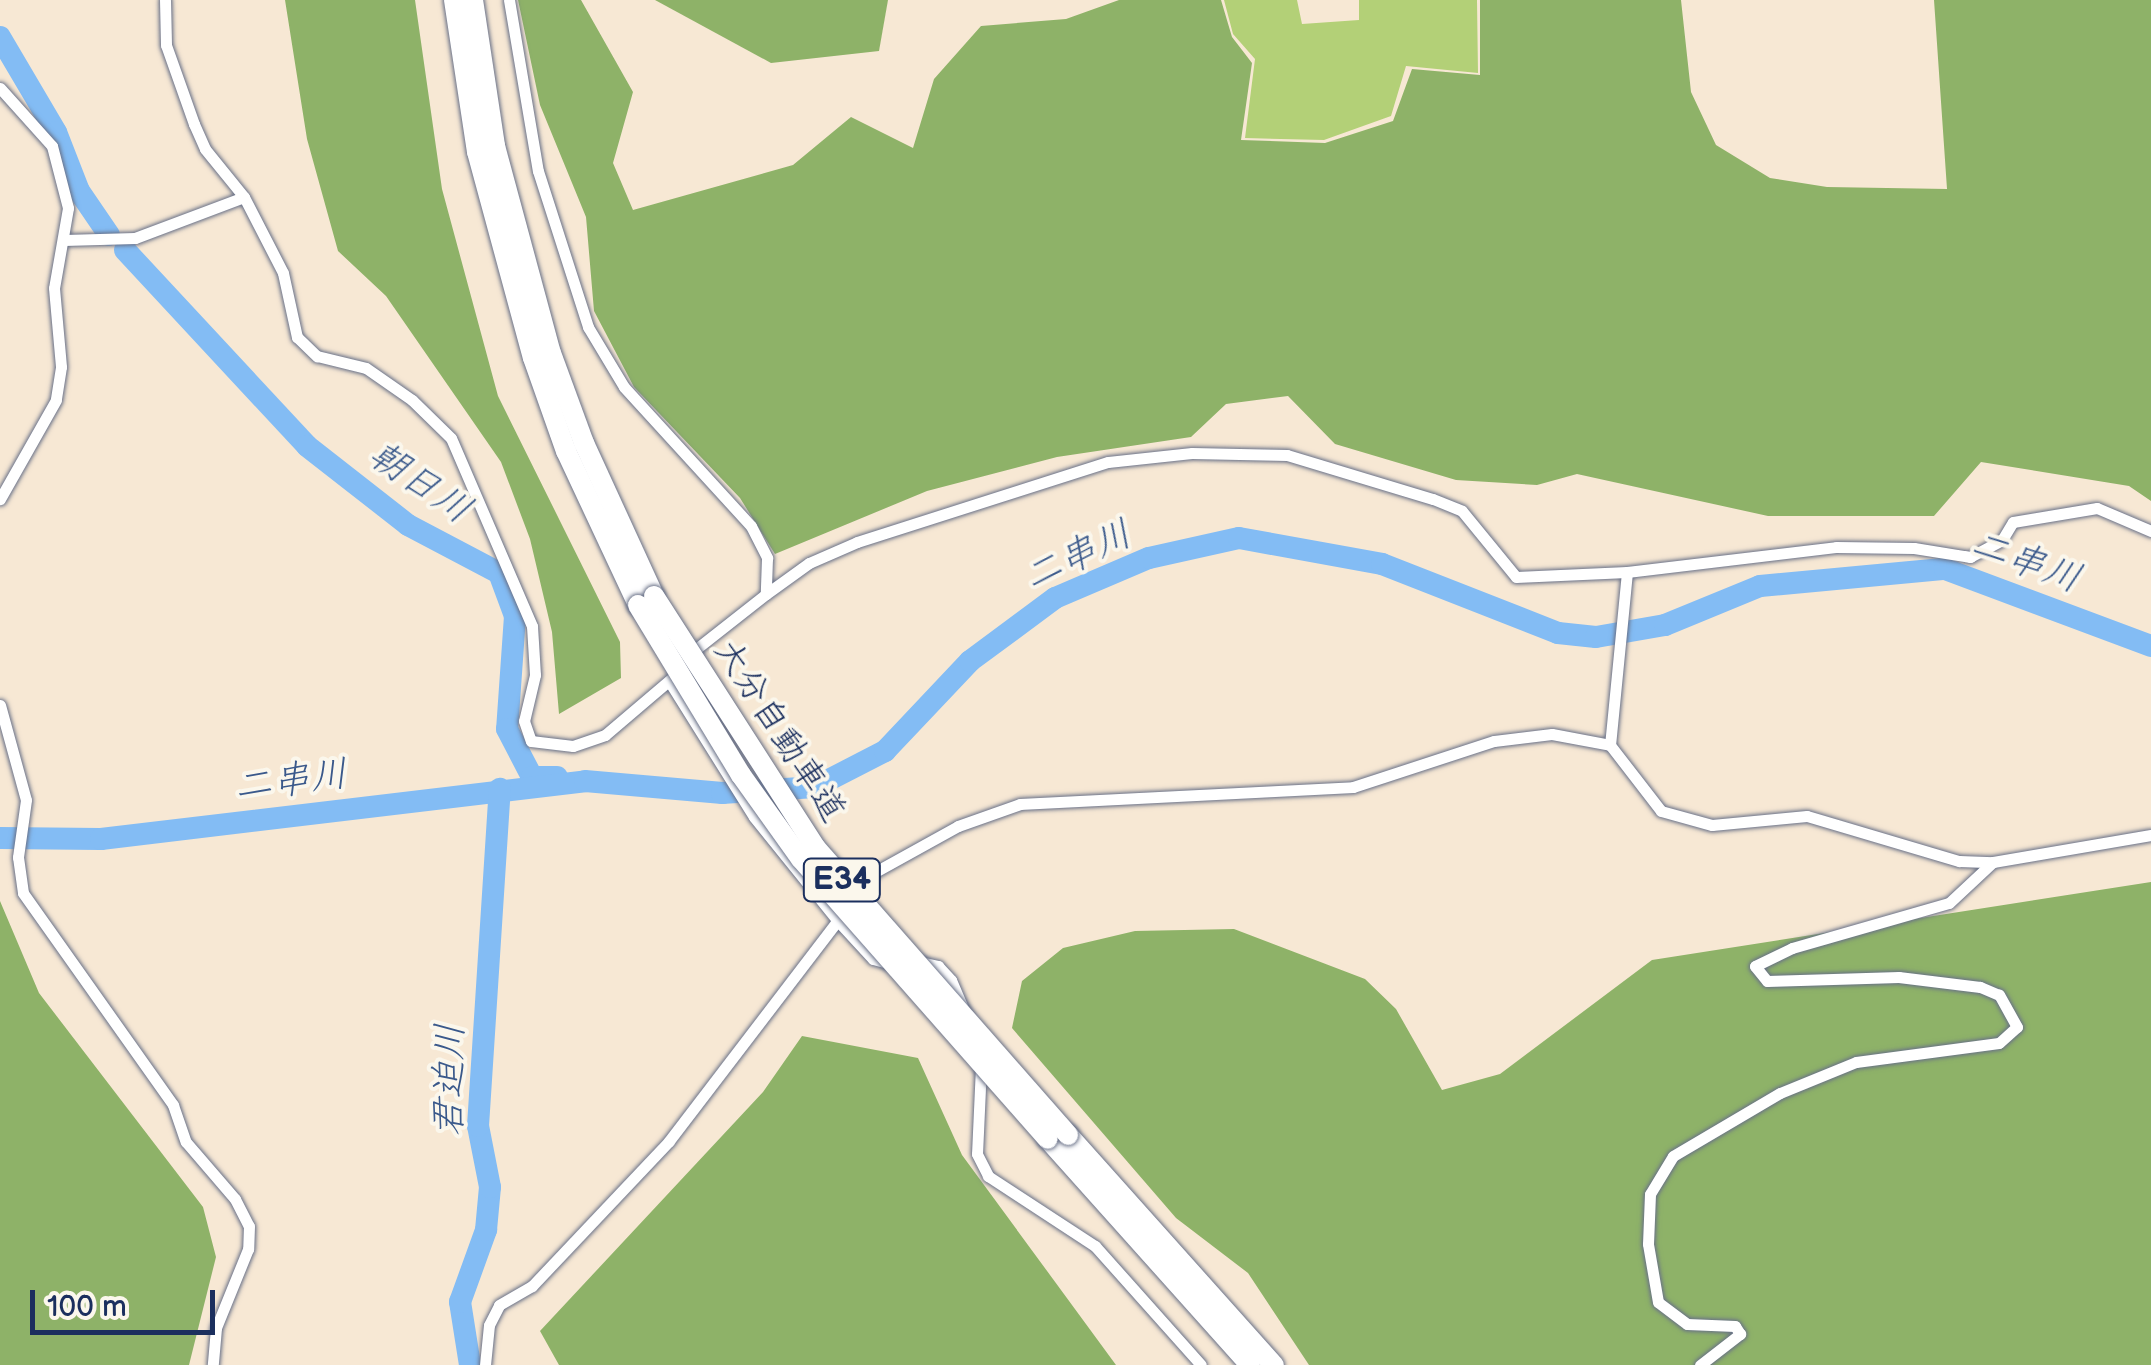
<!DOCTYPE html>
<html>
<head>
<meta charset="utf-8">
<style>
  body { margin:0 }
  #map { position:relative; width:2151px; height:1365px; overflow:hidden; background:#f7e8d4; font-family:"Balsamiq Sans","Klee One",sans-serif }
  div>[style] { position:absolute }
  .green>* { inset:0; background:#b3d077 }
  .forest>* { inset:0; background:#8eb268 }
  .river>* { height:22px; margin:-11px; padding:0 11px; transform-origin:11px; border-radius:11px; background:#83bcf4 }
  .roads { filter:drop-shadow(0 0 2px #687087) drop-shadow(0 0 2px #687087) }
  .street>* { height:11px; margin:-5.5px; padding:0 5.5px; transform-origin:5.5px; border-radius:5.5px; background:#fff }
  .highway>* { height:20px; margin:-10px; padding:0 10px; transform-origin:10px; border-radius:10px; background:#fff }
  .bridges { filter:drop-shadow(0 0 2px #687087) drop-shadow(0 0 2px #687087) }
  .highway-bridge>* { height:20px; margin:-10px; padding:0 10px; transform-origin:10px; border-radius:10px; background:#fff }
  span { translate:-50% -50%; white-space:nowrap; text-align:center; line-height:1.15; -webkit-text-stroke:8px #fbf7ec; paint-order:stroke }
  .shield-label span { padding:2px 8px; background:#fbf7ec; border:2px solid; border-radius:8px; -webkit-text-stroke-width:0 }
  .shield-label { font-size:32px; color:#1b2f5e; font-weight:700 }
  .street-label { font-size:35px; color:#1b2f5e }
  .water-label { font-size:38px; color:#3a598b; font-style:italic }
  .scale { position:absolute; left:30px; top:1290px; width:185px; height:45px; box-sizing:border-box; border:5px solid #1b2f5e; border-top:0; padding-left:12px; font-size:30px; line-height:35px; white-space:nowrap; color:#1b2f5e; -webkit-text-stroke:8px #fbf7ec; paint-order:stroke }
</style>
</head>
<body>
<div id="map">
  <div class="green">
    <i style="clip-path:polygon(1224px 0,1297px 0,1302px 24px,1359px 20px,1359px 0,1477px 0,1478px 73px,1406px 66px,1391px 116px,1324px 140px,1245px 138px,1255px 59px,1233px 34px)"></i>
  </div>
  <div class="forest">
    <i style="clip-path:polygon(285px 0,415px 0,442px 189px,498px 396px,620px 642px,621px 678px,559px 714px,552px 632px,530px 539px,501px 462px,386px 296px,338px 251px,307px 139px)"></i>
    <i style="clip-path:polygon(518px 0,581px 0,633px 92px,613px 163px,633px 210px,793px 165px,851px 117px,913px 148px,934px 79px,981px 26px,1066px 19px,1119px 0,1221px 0,1232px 37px,1252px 63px,1241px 140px,1325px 143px,1393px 121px,1412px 69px,1480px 75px,1480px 0,1681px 0,1691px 92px,1716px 145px,1770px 178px,1827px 187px,1947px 189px,1934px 0,2151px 0,2151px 501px,2129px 486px,1981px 462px,1934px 516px,1768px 516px,1577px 474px,1537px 485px,1456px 480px,1335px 444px,1288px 396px,1226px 404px,1191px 437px,1057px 457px,927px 491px,775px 554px,740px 498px,634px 387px,594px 311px,586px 217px,540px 105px)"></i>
    <i style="clip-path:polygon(655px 0,888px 0,879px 51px,771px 63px)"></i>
    <i style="clip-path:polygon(2151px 882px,2151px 1365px,1309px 1365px,1248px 1273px,1176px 1218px,1012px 1028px,1022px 981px,1063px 948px,1135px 931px,1234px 929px,1365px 979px,1396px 1009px,1442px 1090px,1500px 1074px,1652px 960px)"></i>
    <i style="clip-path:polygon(0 901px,39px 993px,203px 1207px,216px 1257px,189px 1365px,0 1365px)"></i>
    <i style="clip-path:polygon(802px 1036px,918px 1058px,962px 1155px,1116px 1365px,559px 1365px,540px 1331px,763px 1092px)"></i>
  </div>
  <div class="river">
    <i style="left:0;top:37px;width:110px;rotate:59.5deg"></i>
    <i style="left:56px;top:132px;width:63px;rotate:68.7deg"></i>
    <i style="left:79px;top:191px;width:53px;rotate:55.7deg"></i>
    <i style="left:125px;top:250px;width:267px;rotate:47.1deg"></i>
    <i style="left:307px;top:446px;width:128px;rotate:38deg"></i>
    <i style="left:408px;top:525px;width:103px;rotate:27.8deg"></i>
    <i style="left:499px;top:573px;width:46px;rotate:69.6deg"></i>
    <i style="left:515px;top:616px;width:113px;rotate:94deg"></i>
    <i style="left:507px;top:729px;width:54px;rotate:62.5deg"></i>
    <i style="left:532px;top:777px;width:25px"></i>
    <i style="left:0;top:838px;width:101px;rotate:0.6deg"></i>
    <i style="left:101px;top:839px;width:487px;rotate:-6.8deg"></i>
    <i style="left:585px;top:781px;width:138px;rotate:5deg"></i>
    <i style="left:722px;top:793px;width:93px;rotate:-3.7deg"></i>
    <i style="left:815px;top:787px;width:79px;rotate:-27.2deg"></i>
    <i style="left:885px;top:751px;width:124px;rotate:-46.6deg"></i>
    <i style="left:970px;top:661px;width:106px;rotate:-36.5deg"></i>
    <i style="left:1055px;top:598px;width:102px;rotate:-23.1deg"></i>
    <i style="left:1149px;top:558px;width:92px;rotate:-12.5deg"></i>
    <i style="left:1239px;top:538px;width:145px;rotate:10.3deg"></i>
    <i style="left:1382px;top:564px;width:189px;rotate:21.4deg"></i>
    <i style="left:1558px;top:633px;width:38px;rotate:6deg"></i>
    <i style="left:1596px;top:637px;width:70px;rotate:-9.9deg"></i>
    <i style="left:1665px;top:625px;width:103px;rotate:-22.3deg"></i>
    <i style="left:1760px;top:586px;width:186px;rotate:-5.3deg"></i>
    <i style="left:1945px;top:569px;width:220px;rotate:20.5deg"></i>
    <i style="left:470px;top:1365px;width:64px;rotate:-99deg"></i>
    <i style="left:460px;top:1302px;width:77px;rotate:-70.1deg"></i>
    <i style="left:486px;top:1230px;width:43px;rotate:-84.7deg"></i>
    <i style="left:490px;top:1187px;width:62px;rotate:-101.1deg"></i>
    <i style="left:478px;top:1126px;width:338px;rotate:-86.3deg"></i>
  </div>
  <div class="roads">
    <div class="street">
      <i style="left:165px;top:0;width:45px;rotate:88.7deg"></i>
      <i style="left:166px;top:45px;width:84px;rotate:70.5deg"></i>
      <i style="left:194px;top:124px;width:27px;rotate:66deg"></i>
      <i style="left:205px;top:149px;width:62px;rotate:50.9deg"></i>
      <i style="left:244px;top:197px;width:85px;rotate:62.8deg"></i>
      <i style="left:283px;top:273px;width:66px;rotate:77.7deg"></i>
      <i style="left:297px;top:337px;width:28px;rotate:44deg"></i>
      <i style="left:317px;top:356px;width:50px;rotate:13.8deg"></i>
      <i style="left:366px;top:368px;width:56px;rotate:34.8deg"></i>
      <i style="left:412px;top:400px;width:54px;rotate:44.3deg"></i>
      <i style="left:451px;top:438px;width:205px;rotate:66.7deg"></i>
      <i style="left:532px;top:626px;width:49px;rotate:86.5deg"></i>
      <i style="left:535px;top:675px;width:47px;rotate:103.4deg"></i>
      <i style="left:524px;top:721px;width:21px;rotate:71deg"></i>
      <i style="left:531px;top:741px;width:42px;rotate:6.8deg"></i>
      <i style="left:573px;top:746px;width:34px;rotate:-19deg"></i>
      <i style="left:605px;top:735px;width:97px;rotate:-40.4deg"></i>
      <i style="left:509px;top:0;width:173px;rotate:80.4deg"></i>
      <i style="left:538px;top:171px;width:164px;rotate:72.2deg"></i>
      <i style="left:588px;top:327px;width:70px;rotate:59deg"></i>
      <i style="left:624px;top:387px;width:188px;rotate:47.6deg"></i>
      <i style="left:751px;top:526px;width:36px;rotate:63deg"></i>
      <i style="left:767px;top:558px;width:36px;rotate:92deg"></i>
      <i style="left:766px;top:594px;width:89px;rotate:141.8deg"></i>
      <i style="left:696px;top:649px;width:10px;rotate:107deg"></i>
      <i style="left:0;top:88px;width:78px;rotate:48.1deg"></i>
      <i style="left:52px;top:146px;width:64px;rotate:75.5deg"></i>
      <i style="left:68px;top:208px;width:81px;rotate:99.9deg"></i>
      <i style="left:54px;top:288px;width:79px;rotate:84.9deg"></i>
      <i style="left:61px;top:367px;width:33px;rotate:99deg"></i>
      <i style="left:56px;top:400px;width:114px;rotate:119.5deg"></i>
      <i style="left:64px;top:240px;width:71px;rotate:-1.6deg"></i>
      <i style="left:135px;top:238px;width:116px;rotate:-20.6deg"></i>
      <i style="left:1627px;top:572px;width:174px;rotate:95.6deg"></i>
      <i style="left:1610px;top:745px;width:83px;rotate:52.3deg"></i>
      <i style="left:1661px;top:811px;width:53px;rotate:15.4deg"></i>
      <i style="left:1712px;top:825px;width:95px;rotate:-5.4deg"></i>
      <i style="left:1807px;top:816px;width:159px;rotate:16.5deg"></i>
      <i style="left:1959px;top:861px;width:34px;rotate:2deg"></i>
      <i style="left:1993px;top:862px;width:160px;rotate:-9.7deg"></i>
      <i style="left:766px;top:594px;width:53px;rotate:-35.8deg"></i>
      <i style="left:809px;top:563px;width:52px;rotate:-23.6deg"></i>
      <i style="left:857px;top:542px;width:263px;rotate:-17.7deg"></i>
      <i style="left:1108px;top:462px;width:84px;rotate:-6.1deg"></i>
      <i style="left:1192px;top:453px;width:95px;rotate:1.2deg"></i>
      <i style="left:1287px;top:455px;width:152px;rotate:16.8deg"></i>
      <i style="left:1433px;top:499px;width:31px;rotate:22deg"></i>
      <i style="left:1462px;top:511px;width:85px;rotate:50.7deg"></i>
      <i style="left:1516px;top:577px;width:111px;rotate:-2.6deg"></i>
      <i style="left:1627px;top:572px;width:210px;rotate:-6.8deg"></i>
      <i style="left:1836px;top:547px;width:78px;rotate:0.7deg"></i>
      <i style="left:1914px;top:548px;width:57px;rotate:9.1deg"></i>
      <i style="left:1970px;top:557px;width:36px;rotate:-28deg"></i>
      <i style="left:2002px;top:540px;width:21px;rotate:-59deg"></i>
      <i style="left:2013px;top:522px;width:85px;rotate:-9.5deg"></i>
      <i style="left:2097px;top:508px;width:59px;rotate:23.1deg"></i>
      <i style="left:669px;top:681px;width:160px;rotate:58deg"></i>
      <i style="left:754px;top:817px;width:132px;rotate:51.1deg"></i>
      <i style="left:837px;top:920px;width:53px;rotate:47.3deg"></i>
      <i style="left:873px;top:959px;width:16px;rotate:15deg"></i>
      <i style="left:0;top:705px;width:98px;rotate:74.7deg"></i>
      <i style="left:26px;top:800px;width:58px;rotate:98deg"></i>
      <i style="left:18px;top:857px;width:36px;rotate:82deg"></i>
      <i style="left:23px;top:893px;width:260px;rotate:54.7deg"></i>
      <i style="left:173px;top:1105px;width:39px;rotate:71deg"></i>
      <i style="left:186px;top:1142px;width:75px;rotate:49.3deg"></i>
      <i style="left:235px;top:1199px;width:30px;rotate:63deg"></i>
      <i style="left:249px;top:1226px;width:23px;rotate:92deg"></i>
      <i style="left:248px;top:1249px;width:85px;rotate:112.1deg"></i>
      <i style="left:216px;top:1328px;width:37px;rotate:95deg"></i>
      <i style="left:916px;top:961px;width:23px;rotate:13deg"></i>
      <i style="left:938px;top:966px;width:19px;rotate:47deg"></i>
      <i style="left:951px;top:980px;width:39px;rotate:67deg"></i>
      <i style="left:981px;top:1066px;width:88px;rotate:92.6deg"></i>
      <i style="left:977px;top:1154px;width:25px;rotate:63deg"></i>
      <i style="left:988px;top:1176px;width:128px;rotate:33.2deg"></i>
      <i style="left:1095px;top:1246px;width:159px;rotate:48.3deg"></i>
      <i style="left:485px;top:1365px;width:40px;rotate:-84.3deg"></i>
      <i style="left:489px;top:1325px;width:22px;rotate:-63deg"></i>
      <i style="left:499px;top:1305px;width:38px;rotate:-30deg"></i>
      <i style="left:532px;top:1286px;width:199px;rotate:-46.6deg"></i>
      <i style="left:669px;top:1141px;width:339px;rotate:-52.6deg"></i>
      <i style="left:875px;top:872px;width:95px;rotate:-29deg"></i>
      <i style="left:958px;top:826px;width:66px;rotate:-19.5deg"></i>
      <i style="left:1020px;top:804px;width:333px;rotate:-2.9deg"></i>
      <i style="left:1353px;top:787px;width:148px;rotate:-18.1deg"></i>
      <i style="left:1494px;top:741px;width:58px;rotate:-6.9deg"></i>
      <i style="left:1552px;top:734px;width:59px;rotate:10.7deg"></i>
      <i style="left:1700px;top:1365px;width:51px;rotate:-37.8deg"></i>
      <i style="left:1740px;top:1334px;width:9px;rotate:-122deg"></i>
      <i style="left:1735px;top:1326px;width:48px;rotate:-177.6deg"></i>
      <i style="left:1687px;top:1324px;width:36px;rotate:-143deg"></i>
      <i style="left:1658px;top:1302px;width:59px;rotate:-99.8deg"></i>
      <i style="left:1648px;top:1244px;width:50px;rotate:-87.7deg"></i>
      <i style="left:1650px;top:1194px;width:44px;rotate:-58.8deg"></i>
      <i style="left:1673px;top:1156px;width:124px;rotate:-30.5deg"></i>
      <i style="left:1780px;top:1093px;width:82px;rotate:-22.2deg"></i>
      <i style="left:1856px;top:1062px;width:144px;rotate:-7.6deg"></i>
      <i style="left:1999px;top:1043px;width:24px;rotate:-42deg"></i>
      <i style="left:2017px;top:1027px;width:37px;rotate:-119deg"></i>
      <i style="left:1999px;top:995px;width:21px;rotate:-157deg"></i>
      <i style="left:1980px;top:987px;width:82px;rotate:-173deg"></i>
      <i style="left:1899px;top:977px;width:132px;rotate:178.3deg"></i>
      <i style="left:1767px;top:981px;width:19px;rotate:-129deg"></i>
      <i style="left:1755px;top:966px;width:41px;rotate:-25.9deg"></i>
      <i style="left:1792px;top:948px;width:163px;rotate:-16deg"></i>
      <i style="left:1949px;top:903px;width:60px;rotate:-43deg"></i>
    </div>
    <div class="highway">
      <i style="left:454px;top:0;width:154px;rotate:81.4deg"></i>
      <i style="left:477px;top:152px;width:213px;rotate:74.8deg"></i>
      <i style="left:533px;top:358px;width:99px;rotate:70.5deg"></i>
      <i style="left:566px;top:451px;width:170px;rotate:64.9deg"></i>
      <i style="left:473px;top:0;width:148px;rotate:81.4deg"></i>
      <i style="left:495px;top:146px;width:214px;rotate:74.9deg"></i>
      <i style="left:551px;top:353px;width:96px;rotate:69.9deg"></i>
      <i style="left:584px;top:443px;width:168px;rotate:65.4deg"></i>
      <i style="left:1068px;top:1135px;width:309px;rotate:48.2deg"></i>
      <i style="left:1048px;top:1139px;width:303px;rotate:48.2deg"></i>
    </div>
  </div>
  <div class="bridges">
    <div class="highway-bridge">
      <i style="left:654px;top:596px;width:300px;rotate:57.3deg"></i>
      <i style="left:816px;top:848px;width:382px;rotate:48.7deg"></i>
      <i style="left:638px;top:605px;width:199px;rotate:58.8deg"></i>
      <i style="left:741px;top:775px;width:103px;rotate:54.5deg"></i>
      <i style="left:801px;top:859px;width:373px;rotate:48.6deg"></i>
    </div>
  </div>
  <div class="shield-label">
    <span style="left:842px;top:880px">E34</span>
  </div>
  <div class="street-label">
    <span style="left:779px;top:731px;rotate:57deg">大分自動車道</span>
  </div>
  <div class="water-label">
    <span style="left:420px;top:483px;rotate:34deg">朝日川</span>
    <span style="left:1078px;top:556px;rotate:-25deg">二串川</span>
    <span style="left:2026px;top:562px;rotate:20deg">二串川</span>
    <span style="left:291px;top:781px;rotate:-7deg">二串川</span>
    <span style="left:450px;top:1080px;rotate:-89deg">君迫川</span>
  </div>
  <div class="scale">100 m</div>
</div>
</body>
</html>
